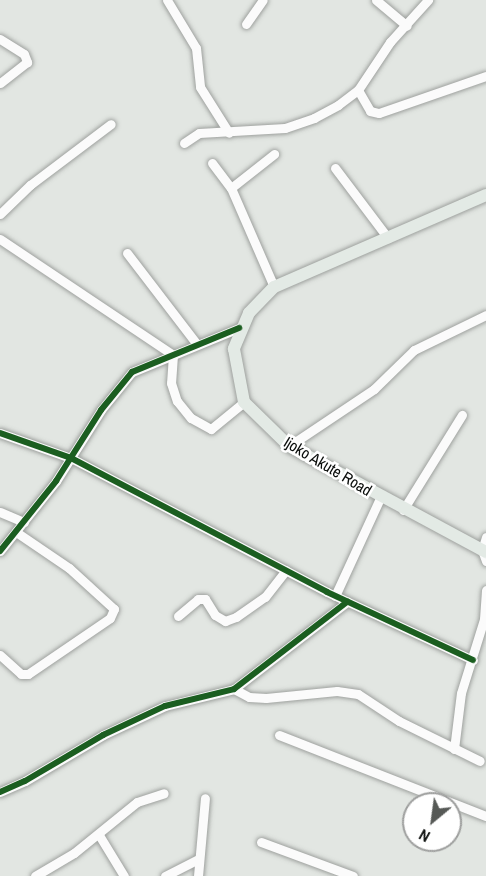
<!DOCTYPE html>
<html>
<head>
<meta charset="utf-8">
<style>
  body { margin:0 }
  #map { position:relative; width:486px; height:876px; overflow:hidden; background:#e2e6e2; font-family:"Archivo Narrow",sans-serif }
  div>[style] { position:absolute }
  .roads { filter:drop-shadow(0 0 2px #9ea19e) drop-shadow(0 0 2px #9ea19e) }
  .minor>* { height:9px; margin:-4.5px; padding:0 4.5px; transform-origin:4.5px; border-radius:4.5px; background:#fbfbfb }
  .major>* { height:12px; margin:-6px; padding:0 6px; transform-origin:6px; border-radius:6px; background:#e3eae5 }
  .cycleway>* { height:6px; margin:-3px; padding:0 3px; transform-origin:3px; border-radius:3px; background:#1b5e20 }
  span { translate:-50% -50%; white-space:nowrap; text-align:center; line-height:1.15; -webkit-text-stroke:5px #fff; paint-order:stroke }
  .street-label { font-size:16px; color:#0a0d0b }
  .north { position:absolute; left:402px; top:792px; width:60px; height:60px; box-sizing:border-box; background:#fff; border:2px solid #9d9e9d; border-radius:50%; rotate:209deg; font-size:16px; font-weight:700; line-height:24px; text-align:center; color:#0a0d0b }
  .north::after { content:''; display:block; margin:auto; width:21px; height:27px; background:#565956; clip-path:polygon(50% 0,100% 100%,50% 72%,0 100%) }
</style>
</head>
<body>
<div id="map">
  <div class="roads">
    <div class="minor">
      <i style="left:167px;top:0;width:56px;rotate:58.9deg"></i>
      <i style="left:196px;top:48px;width:39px;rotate:84deg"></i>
      <i style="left:200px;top:87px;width:54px;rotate:57.8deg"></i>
      <i style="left:376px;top:0;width:40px;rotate:40deg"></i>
      <i style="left:246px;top:24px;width:29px;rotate:-55deg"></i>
      <i style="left:0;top:39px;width:28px;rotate:32deg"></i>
      <i style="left:24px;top:54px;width:9px;rotate:69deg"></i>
      <i style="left:27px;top:62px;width:34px;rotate:142deg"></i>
      <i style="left:358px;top:90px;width:24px;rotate:60deg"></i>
      <i style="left:370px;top:111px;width:9px;rotate:13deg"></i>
      <i style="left:379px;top:113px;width:113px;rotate:-19.1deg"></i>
      <i style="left:184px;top:143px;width:18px;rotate:-34deg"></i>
      <i style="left:199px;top:133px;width:86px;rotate:-3.3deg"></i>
      <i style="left:285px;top:128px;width:31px;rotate:-19deg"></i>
      <i style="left:314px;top:118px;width:27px;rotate:-28deg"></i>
      <i style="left:338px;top:105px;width:25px;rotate:-37deg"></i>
      <i style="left:358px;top:90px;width:58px;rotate:-56.3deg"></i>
      <i style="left:390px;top:42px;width:57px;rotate:-47.9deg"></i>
      <i style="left:212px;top:163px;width:31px;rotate:53deg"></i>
      <i style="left:231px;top:188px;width:108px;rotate:66.5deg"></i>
      <i style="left:335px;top:168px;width:88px;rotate:52.9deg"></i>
      <i style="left:231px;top:188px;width:55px;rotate:-38.3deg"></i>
      <i style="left:0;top:214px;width:42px;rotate:-44deg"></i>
      <i style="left:30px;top:185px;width:101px;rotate:-37deg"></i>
      <i style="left:0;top:239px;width:208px;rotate:33.8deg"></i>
      <i style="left:127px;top:253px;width:113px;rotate:52.5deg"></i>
      <i style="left:173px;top:355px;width:28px;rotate:94deg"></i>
      <i style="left:171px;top:383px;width:19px;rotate:72deg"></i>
      <i style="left:177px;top:401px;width:22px;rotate:51deg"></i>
      <i style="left:191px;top:418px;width:23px;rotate:29deg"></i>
      <i style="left:211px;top:429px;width:43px;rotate:-39.3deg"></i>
      <i style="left:0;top:433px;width:75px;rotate:19.4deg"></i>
      <i style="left:71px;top:458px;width:289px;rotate:27.6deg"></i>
      <i style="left:327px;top:592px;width:161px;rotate:25deg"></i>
      <i style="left:289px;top:446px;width:102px;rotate:-33.8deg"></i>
      <i style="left:374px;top:389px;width:56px;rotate:-44.3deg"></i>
      <i style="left:414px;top:350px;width:80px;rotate:-25.9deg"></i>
      <i style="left:403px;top:510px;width:112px;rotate:-58.2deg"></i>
      <i style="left:0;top:512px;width:26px;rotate:23deg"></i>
      <i style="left:486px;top:537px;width:14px;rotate:107deg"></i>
      <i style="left:482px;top:550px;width:12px;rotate:70deg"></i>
      <i style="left:0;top:551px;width:90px;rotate:-51.3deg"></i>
      <i style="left:56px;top:481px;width:84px;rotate:-57.6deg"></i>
      <i style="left:101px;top:410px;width:49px;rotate:-50.8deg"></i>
      <i style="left:132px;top:372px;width:116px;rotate:-22.4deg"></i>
      <i style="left:335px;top:596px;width:108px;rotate:-65.3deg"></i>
      <i style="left:178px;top:616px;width:26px;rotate:-40deg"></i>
      <i style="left:198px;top:599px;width:7px"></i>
      <i style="left:205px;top:599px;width:19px;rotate:58deg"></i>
      <i style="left:215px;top:615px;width:12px;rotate:31deg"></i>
      <i style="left:225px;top:621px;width:12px;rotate:-20deg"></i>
      <i style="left:236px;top:617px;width:35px;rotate:-35deg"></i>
      <i style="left:265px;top:597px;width:34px;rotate:-52deg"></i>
      <i style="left:0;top:655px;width:28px;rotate:42deg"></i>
      <i style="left:21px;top:674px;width:7px"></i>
      <i style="left:28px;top:674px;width:99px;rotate:-34.3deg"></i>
      <i style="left:110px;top:618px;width:10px;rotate:-66deg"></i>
      <i style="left:114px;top:609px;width:61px;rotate:-137.7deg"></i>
      <i style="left:69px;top:568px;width:64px;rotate:-145.8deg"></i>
      <i style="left:234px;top:689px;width:17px;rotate:28deg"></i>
      <i style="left:249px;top:697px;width:17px;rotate:3deg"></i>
      <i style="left:266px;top:698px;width:71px;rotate:-5.6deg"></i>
      <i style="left:337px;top:691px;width:21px;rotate:8deg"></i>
      <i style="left:358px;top:694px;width:49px;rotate:33.4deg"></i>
      <i style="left:399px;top:721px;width:90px;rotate:26.3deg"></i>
      <i style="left:279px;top:735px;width:222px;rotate:21.4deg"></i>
      <i style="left:454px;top:749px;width:56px;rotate:-82.9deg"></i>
      <i style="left:461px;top:693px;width:77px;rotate:-72.7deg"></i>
      <i style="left:484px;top:619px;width:29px;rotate:-86deg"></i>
      <i style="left:0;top:792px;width:27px;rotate:-24deg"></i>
      <i style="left:25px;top:781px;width:91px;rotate:-30.5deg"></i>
      <i style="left:103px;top:735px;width:68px;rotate:-25.1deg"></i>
      <i style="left:165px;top:706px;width:71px;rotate:-13.8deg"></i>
      <i style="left:234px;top:689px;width:143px;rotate:-37.6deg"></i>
      <i style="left:99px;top:835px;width:48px;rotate:58.6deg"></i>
      <i style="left:261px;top:842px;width:98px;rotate:20.3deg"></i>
      <i style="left:35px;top:876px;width:45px;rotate:-30.5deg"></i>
      <i style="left:74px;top:853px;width:81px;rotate:-39deg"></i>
      <i style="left:137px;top:802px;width:28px;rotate:-18deg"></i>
      <i style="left:165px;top:876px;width:38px;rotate:-27deg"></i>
      <i style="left:198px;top:876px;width:78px;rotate:-84.9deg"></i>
    </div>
    <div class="major">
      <i style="left:486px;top:195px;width:231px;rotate:156.5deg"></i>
      <i style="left:274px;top:287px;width:36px;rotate:134deg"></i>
      <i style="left:249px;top:313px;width:39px;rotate:113deg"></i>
      <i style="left:234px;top:349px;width:54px;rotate:79.3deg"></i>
      <i style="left:244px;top:402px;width:63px;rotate:44.4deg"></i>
      <i style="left:289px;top:446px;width:224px;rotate:28.3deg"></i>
    </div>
  </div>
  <div class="cycleway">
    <i style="left:0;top:433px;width:75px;rotate:19.4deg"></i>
    <i style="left:71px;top:458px;width:289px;rotate:27.6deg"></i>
    <i style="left:327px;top:592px;width:161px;rotate:25deg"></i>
    <i style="left:0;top:551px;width:90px;rotate:-51.3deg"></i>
    <i style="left:56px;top:481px;width:84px;rotate:-57.6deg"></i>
    <i style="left:101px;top:410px;width:49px;rotate:-50.8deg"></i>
    <i style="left:132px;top:372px;width:116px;rotate:-22.4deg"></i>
    <i style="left:0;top:792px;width:27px;rotate:-24deg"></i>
    <i style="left:25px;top:781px;width:91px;rotate:-30.5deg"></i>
    <i style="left:103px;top:735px;width:68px;rotate:-25.1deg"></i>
    <i style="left:165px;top:706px;width:71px;rotate:-13.8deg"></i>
    <i style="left:234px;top:689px;width:143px;rotate:-37.6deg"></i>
  </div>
  <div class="street-label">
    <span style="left:328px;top:466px;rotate:31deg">Ijoko Akute Road</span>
  </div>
  <div class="north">N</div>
</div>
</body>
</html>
